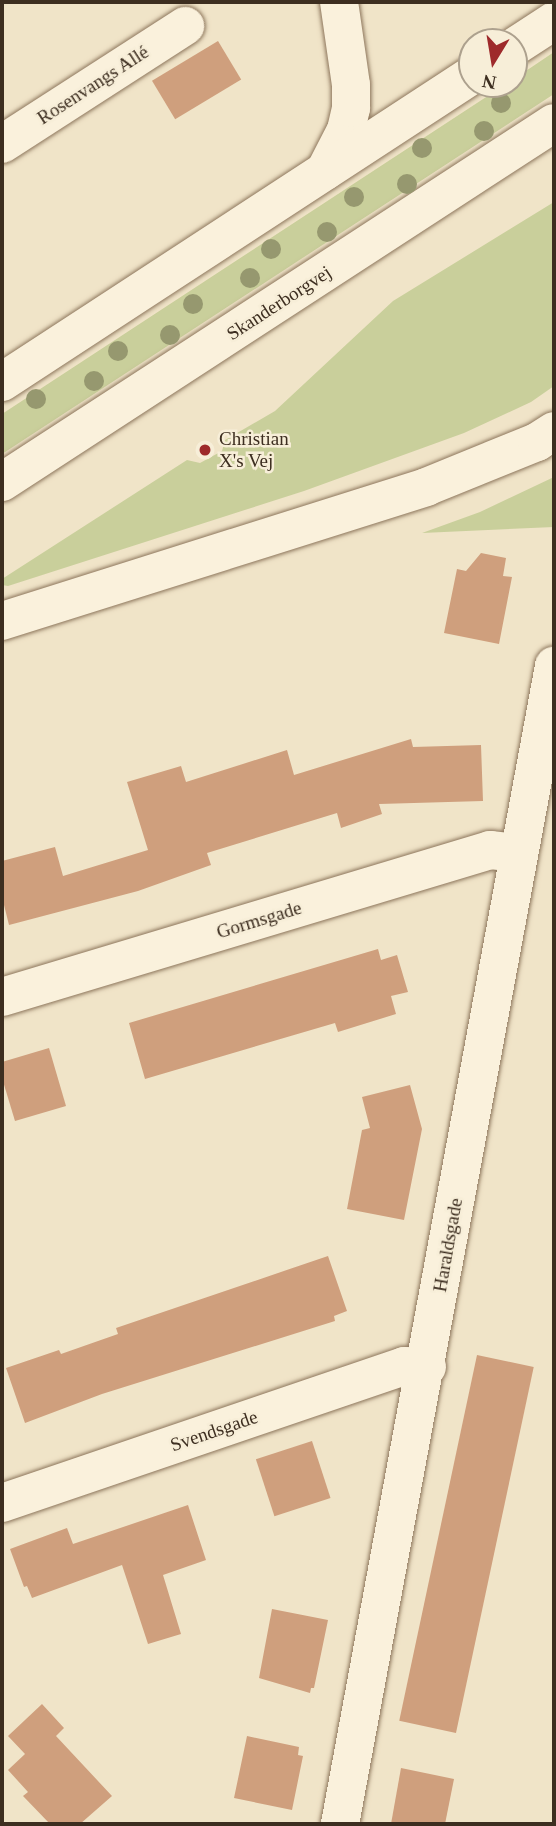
<!DOCTYPE html>
<html>
<head>
<meta charset="utf-8">
<style>
  body { margin:0 }
  #map { position:relative; width:556px; height:1826px; overflow:hidden; background:#f0e4c8; font-family:Georgia,serif }
  div>[style] { position:absolute }
  .green>* { inset:0; background:#c9cf9b }
  .building>* { inset:0; background:#cf9f7d; transform-origin:0 0 }
  .roads { filter:drop-shadow(0 0 2px #8d765c) drop-shadow(0 0 2px #8d765c) }
  .minor>* { height:38px; margin:-19px; padding:0 19px; transform-origin:19px; border-radius:19px; background:#faf1dc }
  .trees>* { width:20px; height:20px; margin:-10px; border-radius:50%; background:#96986f }
  .dots>* { width:19px; height:19px; translate:-50% -50%; box-sizing:border-box; border:4px solid #f7eed8; border-radius:50% }
  span { translate:-50% -50%; white-space:nowrap; text-align:center; line-height:1.15; -webkit-text-stroke:5px #f7eed8; paint-order:stroke }
  .street-label { font-size:19px; color:#3d2e20 }
  .poi-label { font-size:19px; color:#3d2e20 }
  .left { translate:0 -50%; text-align:left }
  .frame { position:absolute; inset:0; border:4px solid #3d2e20; pointer-events:none }
  .north { position:absolute; left:458px; top:28px; width:70px; height:70px; box-sizing:border-box; background:#f7eed8; border:2px solid #ada18e; border-radius:50%; rotate:191deg; font-size:19px; font-weight:700; line-height:28px; text-align:center; color:#3d2e20 }
  .north::after { content:''; display:block; margin:auto; width:24px; height:32px; background:#9e2a2b; clip-path:polygon(50% 0,100% 100%,50% 72%,0 100%) }
</style>
</head>
<body>
<div id="map">
  <div class="green">
    <i style="clip-path:polygon(554px 52px,554px 94px,2px 454px,2px 414px,506px 84px,514px 84px,514px 79px)"></i>
    <i style="clip-path:polygon(554px 202px,554px 386px,531px 402px,464px 433px,304px 491px,8px 586px,2px 585px,2px 579px,187px 460px,200px 463px,222px 451px,225px 440px,275px 411px,393px 301px)"></i>
    <i style="clip-path:polygon(554px 477px,554px 527px,422px 533px,480px 512px)"></i>
  </div>
  <div class="building">
    <i style="left:218px;top:41px;width:45px;height:77px;rotate:59deg"></i>
    <i style="clip-path:polygon(481px 553px,506px 558px,503px 576px,512px 577px,499px 644px,444px 633px,457px 569px,466px 571px)"></i>
    <i style="clip-path:polygon(411px 739px,413px 747px,481px 745px,483px 801px,379px 804px,382px 814px,341px 828px,337px 813px,207px 853px,211px 865px,138px 891px,9px 925px,2px 897px,2px 861px,55px 847px,63px 876px,148px 850px,127px 782px,181px 766px,186px 782px,287px 750px,294px 775px)"></i>
    <i style="clip-path:polygon(378px 949px,381px 960px,397px 955px,408px 992px,391px 996px,396px 1014px,338px 1032px,335px 1023px,145px 1079px,129px 1023px)"></i>
    <i style="clip-path:polygon(49px 1048px,66px 1106px,15px 1121px,2px 1078px,2px 1062px)"></i>
    <i style="clip-path:polygon(410px 1085px,422px 1129px,404px 1220px,347px 1209px,362px 1130px,370px 1128px,362px 1097px)"></i>
    <i style="clip-path:polygon(328px 1256px,347px 1311px,334px 1316px,335px 1321px,102px 1394px,25px 1423px,6px 1368px,59px 1350px,61px 1354px,118px 1334px,116px 1328px)"></i>
    <i style="left:477px;top:1355px;width:58px;height:374px;rotate:12deg"></i>
    <i style="left:312px;top:1441px;width:60px;height:59px;rotate:72deg"></i>
    <i style="clip-path:polygon(188px 1505px,206px 1560px,163px 1575px,181px 1634px,148px 1644px,122px 1565px,32px 1598px,27px 1586px,24px 1587px,10px 1549px,67px 1528px,73px 1544px)"></i>
    <i style="clip-path:polygon(272px 1609px,328px 1620px,314px 1688px,311px 1688px,310px 1693px,259px 1678px)"></i>
    <i style="clip-path:polygon(42px 1704px,64px 1728px,56px 1736px,112px 1796px,80px 1824px,50px 1824px,23px 1796px,28px 1792px,8px 1770px,25px 1754px,8px 1736px)"></i>
    <i style="clip-path:polygon(247px 1736px,299px 1747px,298px 1755px,303px 1756px,292px 1810px,234px 1798px)"></i>
    <i style="clip-path:polygon(401px 1768px,454px 1779px,445px 1824px,391px 1824px)"></i>
  </div>
  <div class="roads">
    <div class="minor">
      <i style="left:514px;top:47px;width:48px;rotate:-33deg"></i>
      <i style="left:2px;top:144px;width:218px;rotate:-32.8deg"></i>
      <i style="left:325px;top:171px;width:46px;rotate:-62.9deg"></i>
      <i style="left:346px;top:130px;width:23px;rotate:-77deg"></i>
      <i style="left:351px;top:108px;width:23px;rotate:-90deg"></i>
      <i style="left:351px;top:85px;width:84px;rotate:-98.2deg"></i>
      <i style="left:2px;top:382px;width:561px;rotate:-33.15deg"></i>
      <i style="left:2px;top:482px;width:658px;rotate:-33.04deg"></i>
      <i style="left:2px;top:621px;width:445px;rotate:-17.5deg"></i>
      <i style="left:426px;top:487px;width:120px;rotate:-22.1deg"></i>
      <i style="left:537px;top:442px;width:20px;rotate:-33deg"></i>
      <i style="left:2px;top:997px;width:510px;rotate:-16.76deg"></i>
      <i style="left:490px;top:850px;width:27px;rotate:6deg"></i>
      <i style="left:2px;top:1503px;width:425px;rotate:-18.8deg"></i>
      <i style="left:404px;top:1366px;width:23px;rotate:2deg"></i>
      <i style="left:340px;top:1824px;width:1178px;rotate:-79.53deg"></i>
    </div>
  </div>
  <div class="trees">
    <i style="left:501px;top:103px"></i>
    <i style="left:484px;top:131px"></i>
    <i style="left:422px;top:148px"></i>
    <i style="left:407px;top:184px"></i>
    <i style="left:354px;top:197px"></i>
    <i style="left:327px;top:232px"></i>
    <i style="left:271px;top:249px"></i>
    <i style="left:250px;top:278px"></i>
    <i style="left:193px;top:304px"></i>
    <i style="left:170px;top:335px"></i>
    <i style="left:118px;top:351px"></i>
    <i style="left:94px;top:381px"></i>
    <i style="left:36px;top:399px"></i>
  </div>
  <div class="dots">
    <i style="left:205px;top:450px;background:#9e2a2b"></i>
  </div>
  <div class="street-label">
    <span style="left:93px;top:85px;rotate:-33deg">Rosenvangs Allé</span>
    <span style="left:279px;top:303px;rotate:-33deg">Skanderborgvej</span>
    <span style="left:259px;top:920px;rotate:-17deg">Gormsgade</span>
    <span style="left:448px;top:1245px;rotate:-80deg">Haraldsgade</span>
    <span style="left:214px;top:1431px;rotate:-19deg">Svendsgade</span>
  </div>
  <div class="poi-label">
    <span class="left" style="left:219px;top:450px">Christian<br>X's Vej</span>
  </div>
  <div class="frame"></div>
  <div class="north">N</div>
</div>
</body>
</html>
